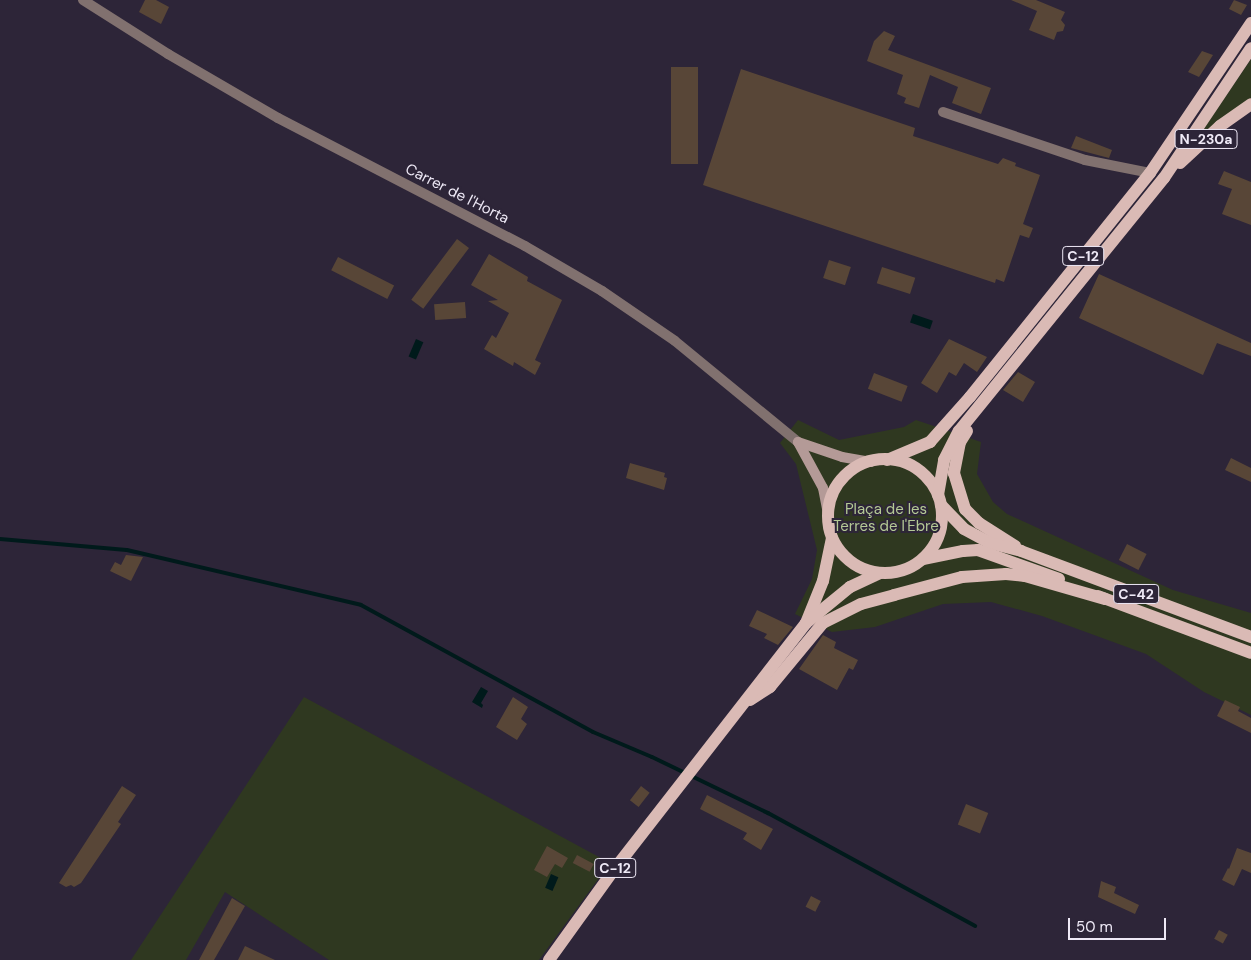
<!DOCTYPE html>
<html>
<head>
<meta charset="utf-8">
<style>
  body { margin:0 }
  #map { position:relative; width:1251px; height:960px; overflow:hidden; background:#2d2538; font-family:"DM Sans",sans-serif }
  div>[style] { position:absolute }
  .green>* { inset:0; background:#2f3820 }
  .water>* { inset:0; background:#001a1b; transform-origin:0 0 }
  .stream>* { height:4px; margin:-2px; padding:0 2px; transform-origin:2px; border-radius:2px; background:#001a1b }
  .building>* { inset:0; background:#584637; transform-origin:0 0 }
  .street>* { height:10px; margin:-5px; padding:0 5px; transform-origin:5px; border-radius:5px; background:#81716f }
  .secondary>* { height:10px; margin:-5px; padding:0 5px; transform-origin:5px; border-radius:5px; background:#b49a97 }
  .primary>* { height:12px; margin:-6px; padding:0 6px; transform-origin:6px; border-radius:6px; background:#dabab5 }
  .primary>.ring { margin:-6px; padding:0; box-sizing:content-box; background:none; border:12px solid #dabab5; border-radius:50% }
  span { translate:-50% -50%; white-space:nowrap; text-align:center; line-height:1.15; -webkit-text-stroke:4px #2d2538; paint-order:stroke }
  .shield-label span { padding:1px 4px; background:#2d2538; border:1px solid; border-radius:4px; -webkit-text-stroke-width:0 }
  .shield-label { font-size:14px; color:#eee9f6; font-weight:700 }
  .street-label { font-size:15px; color:#eee9f6 }
  .park-label { font-size:15px; color:#b4c995 }
  .scale { position:absolute; left:1068px; top:918px; width:98px; height:22px; box-sizing:border-box; border:2px solid #eee9f6; border-top:0; padding-left:6px; font-size:15px; line-height:18px; white-space:nowrap; color:#eee9f6; -webkit-text-stroke:4px #2d2538; paint-order:stroke }
</style>
</head>
<body>
<div id="map">
  <div class="green">
    <i style="clip-path:polygon(1251px 59px,1251px 100px,1194px 143px)"></i>
    <i style="clip-path:polygon(798px 420px,839px 440px,904px 427px,916px 420px,981px 442px,977px 474px,993px 502px,1007px 514px,1173px 590px,1251px 613px,1251px 715px,1204px 692px,1146px 654px,1042px 616px,991px 602px,943px 604px,875px 627px,832px 632px,795px 614px,812px 579px,817px 550px,796px 464px,780px 443px)"></i>
    <i style="clip-path:polygon(304px 697px,610px 863px,539px 960px,329px 960px,225px 892px,186px 960px,131px 960px)"></i>
  </div>
  <div class="water">
    <i style="left:913px;top:314px;width:21px;height:9px;rotate:19deg"></i>
    <i style="left:416px;top:339px;width:8px;height:19px;rotate:23deg"></i>
    <i style="clip-path:polygon(481px 687px,488px 691px,481px 703px,483px 705px,482px 708px,472px 702px)"></i>
    <i style="left:551px;top:874px;width:8px;height:15px;rotate:23deg"></i>
  </div>
  <div class="stream">
    <i style="left:0;top:539px;width:127px;rotate:5deg"></i>
    <i style="left:127px;top:550px;width:240px;rotate:13.2deg"></i>
    <i style="left:361px;top:605px;width:264px;rotate:28.7deg"></i>
    <i style="left:593px;top:732px;width:64px;rotate:23deg"></i>
    <i style="left:652px;top:757px;width:129px;rotate:25.8deg"></i>
    <i style="left:768px;top:813px;width:236px;rotate:28.6deg"></i>
  </div>
  <div class="building">
    <i style="clip-path:polygon(145px 0,156px 0,169px 7px,161px 24px,139px 12px)"></i>
    <i style="clip-path:polygon(1011px 0,1036px 0,1065px 12px,1061px 20px,1065px 25px,1063px 31px,1057px 32px,1054px 40px,1029px 30px,1037px 11px)"></i>
    <i style="clip-path:polygon(1234px 0,1247px 5px,1241px 15px,1229px 9px)"></i>
    <i style="clip-path:polygon(884px 31px,895px 36px,888px 50px,991px 88px,981px 114px,952px 103px,958px 87px,930px 75px,919px 108px,904px 103px,906px 98px,897px 94px,903px 75px,867px 61px,874px 41px)"></i>
    <i style="clip-path:polygon(1202px 51px,1213px 55px,1199px 77px,1188px 72px)"></i>
    <i style="left:671px;top:67px;width:27px;height:97px"></i>
    <i style="clip-path:polygon(741px 69px,915px 128px,913px 136px,998px 164px,1003px 158px,1016px 163px,1015px 166px,1040px 175px,1023px 224px,1033px 228px,1029px 238px,1020px 235px,1004px 282px,996px 279px,995px 283px,703px 185px)"></i>
    <i style="clip-path:polygon(1076px 136px,1112px 150px,1109px 158px,1071px 148px)"></i>
    <i style="clip-path:polygon(1224px 171px,1251px 182px,1251px 225px,1222px 214px,1232px 189px,1218px 184px)"></i>
    <i style="left:457px;top:239px;width:15px;height:76px;rotate:37deg"></i>
    <i style="clip-path:polygon(489px 254px,528px 277px,527px 281px,562px 300px,535px 360px,541px 363px,535px 375px,514px 362px,513px 366px,484px 349px,492px 335px,496px 338px,509px 313px,488px 301px,498px 300px,471px 285px)"></i>
    <i style="left:338px;top:257px;width:63px;height:15px;rotate:27deg"></i>
    <i style="left:829px;top:260px;width:23px;height:19px;rotate:18deg"></i>
    <i style="left:882px;top:267px;width:35px;height:17px;rotate:18deg"></i>
    <i style="clip-path:polygon(1099px 274px,1251px 343px,1251px 356px,1217px 343px,1203px 375px,1079px 318px)"></i>
    <i style="left:465px;top:302px;width:16px;height:31px;rotate:86deg"></i>
    <i style="clip-path:polygon(949px 339px,987px 357px,977px 372px,964px 363px,956px 376px,949px 372px,937px 393px,921px 383px)"></i>
    <i style="clip-path:polygon(1018px 372px,1035px 382px,1023px 402px,1003px 390px)"></i>
    <i style="left:874px;top:373px;width:36px;height:17px;rotate:21deg"></i>
    <i style="clip-path:polygon(1231px 458px,1251px 468px,1251px 482px,1225px 470px)"></i>
    <i style="clip-path:polygon(630px 463px,665px 473px,664px 477px,667px 478px,664px 490px,626px 478px)"></i>
    <i style="left:1127px;top:544px;width:22px;height:18px;rotate:27deg"></i>
    <i style="clip-path:polygon(126px 555px,143px 557px,131px 581px,110px 571px,115px 562px,121px 565px)"></i>
    <i style="clip-path:polygon(757px 610px,793px 627px,778px 645px,764px 638px,767px 634px,749px 626px)"></i>
    <i style="clip-path:polygon(823px 635px,836px 642px,834px 648px,858px 660px,853px 670px,849px 668px,837px 690px,799px 669px)"></i>
    <i style="clip-path:polygon(513px 697px,528px 707px,521px 719px,527px 724px,517px 740px,496px 727px)"></i>
    <i style="clip-path:polygon(1225px 700px,1240px 707px,1238px 711px,1251px 718px,1251px 733px,1217px 716px)"></i>
    <i style="clip-path:polygon(122px 786px,136px 795px,118px 822px,121px 824px,81px 883px,74px 887px,71px 885px,66px 887px,59px 883px)"></i>
    <i style="left:641px;top:786px;width:11px;height:18px;rotate:38deg"></i>
    <i style="clip-path:polygon(707px 795px,773px 829px,761px 850px,743px 839px,747px 833px,700px 809px)"></i>
    <i style="left:966px;top:804px;width:24px;height:22px;rotate:22deg"></i>
    <i style="clip-path:polygon(547px 846px,568px 858px,562px 868px,555px 864px,547px 877px,534px 870px)"></i>
    <i style="clip-path:polygon(1237px 848px,1251px 853px,1251px 873px,1242px 869px,1234px 886px,1222px 880px,1228px 868px,1229px 869px)"></i>
    <i style="left:577px;top:855px;width:19px;height:9px;rotate:28deg"></i>
    <i style="clip-path:polygon(1101px 881px,1116px 887px,1114px 893px,1139px 905px,1135px 914px,1098px 897px)"></i>
    <i style="left:811px;top:896px;width:11px;height:12px;rotate:27deg"></i>
    <i style="clip-path:polygon(232px 898px,245px 906px,214px 960px,199px 960px)"></i>
    <i style="left:1219px;top:930px;width:10px;height:10px;rotate:29deg"></i>
    <i style="clip-path:polygon(245px 946px,275px 960px,238px 960px)"></i>
  </div>
  <div class="street">
    <i style="left:83px;top:0;width:101px;rotate:32.4deg"></i>
    <i style="left:168px;top:54px;width:127px;rotate:30.2deg"></i>
    <i style="left:278px;top:118px;width:278px;rotate:27.4deg"></i>
    <i style="left:525px;top:246px;width:89px;rotate:30.3deg"></i>
    <i style="left:602px;top:291px;width:88px;rotate:34.4deg"></i>
    <i style="left:675px;top:341px;width:159px;rotate:39.4deg"></i>
    <i style="left:943px;top:112px;width:150px;rotate:18.7deg"></i>
    <i style="left:1085px;top:160px;width:66px;rotate:11.3deg"></i>
  </div>
  <div class="secondary">
    <i style="left:798px;top:442px;width:52px;rotate:61.5deg"></i>
    <i style="left:823px;top:488px;width:25px;rotate:79deg"></i>
    <i style="left:798px;top:442px;width:46px;rotate:18.8deg"></i>
    <i style="left:842px;top:457px;width:29px;rotate:10deg"></i>
  </div>
  <div class="primary">
    <i style="left:1180px;top:163px;width:54px;rotate:-42.8deg"></i>
    <i style="left:1220px;top:126px;width:38px;rotate:-35deg"></i>
    <i style="left:967px;top:431px;width:13px;rotate:122deg"></i>
    <i style="left:960px;top:442px;width:32px;rotate:101deg"></i>
    <i style="left:954px;top:473px;width:38px;rotate:73deg"></i>
    <i style="left:965px;top:509px;width:20px;rotate:45deg"></i>
    <i style="left:979px;top:523px;width:43px;rotate:32.6deg"></i>
    <i class="ring" style="left:828px;top:459px;width:102px;height:102px"></i>
    <i style="left:887px;top:460px;width:47px;rotate:-22.7deg"></i>
    <i style="left:930px;top:442px;width:60px;rotate:-48.4deg"></i>
    <i style="left:970px;top:397px;width:287px;rotate:-51.2deg"></i>
    <i style="left:1150px;top:173px;width:181px;rotate:-56deg"></i>
    <i style="left:938px;top:495px;width:36px;rotate:-80deg"></i>
    <i style="left:944px;top:460px;width:33px;rotate:-63deg"></i>
    <i style="left:959px;top:431px;width:326px;rotate:-51deg"></i>
    <i style="left:1164px;top:178px;width:156px;rotate:-56.2deg"></i>
    <i style="left:941px;top:505px;width:33px;rotate:46deg"></i>
    <i style="left:964px;top:529px;width:30px;rotate:28deg"></i>
    <i style="left:990px;top:543px;width:32px;rotate:14deg"></i>
    <i style="left:1021px;top:551px;width:246px;rotate:20.5deg"></i>
    <i style="left:923px;top:559px;width:41px;rotate:-11.3deg"></i>
    <i style="left:963px;top:551px;width:15px;rotate:-4deg"></i>
    <i style="left:978px;top:550px;width:86px;rotate:19.7deg"></i>
    <i style="left:1098px;top:596px;width:163px;rotate:20.4deg"></i>
    <i style="left:806px;top:623px;width:45px;rotate:-68deg"></i>
    <i style="left:823px;top:581px;width:44px;rotate:-78.2deg"></i>
    <i style="left:750px;top:700px;width:24px;rotate:-33deg"></i>
    <i style="left:770px;top:687px;width:83px;rotate:-50.4deg"></i>
    <i style="left:823px;top:623px;width:42px;rotate:-26.6deg"></i>
    <i style="left:861px;top:604px;width:34px;rotate:-15deg"></i>
    <i style="left:894px;top:595px;width:70px;rotate:-14.8deg"></i>
    <i style="left:962px;top:577px;width:44px;rotate:-3.9deg"></i>
    <i style="left:1006px;top:574px;width:19px;rotate:6deg"></i>
    <i style="left:1025px;top:576px;width:83px;rotate:16deg"></i>
    <i style="left:549px;top:960px;width:110px;rotate:-54.3deg"></i>
    <i style="left:613px;top:871px;width:314px;rotate:-52.1deg"></i>
    <i style="left:806px;top:623px;width:57px;rotate:-39.3deg"></i>
    <i style="left:850px;top:587px;width:33px;rotate:-25deg"></i>
  </div>
  <div class="shield-label">
    <span style="left:1206px;top:139px">N-230a</span>
    <span style="left:1083px;top:256px">C-12</span>
    <span style="left:1136px;top:594px">C-42</span>
    <span style="left:615px;top:868px">C-12</span>
  </div>
  <div class="street-label">
    <span style="left:457px;top:194px;rotate:27deg">Carrer de l'Horta</span>
  </div>
  <div class="park-label">
    <span style="left:886px;top:518px">Plaça de les<br>Terres de l'Ebre</span>
  </div>
  <div class="scale">50 m</div>
</div>
</body>
</html>
